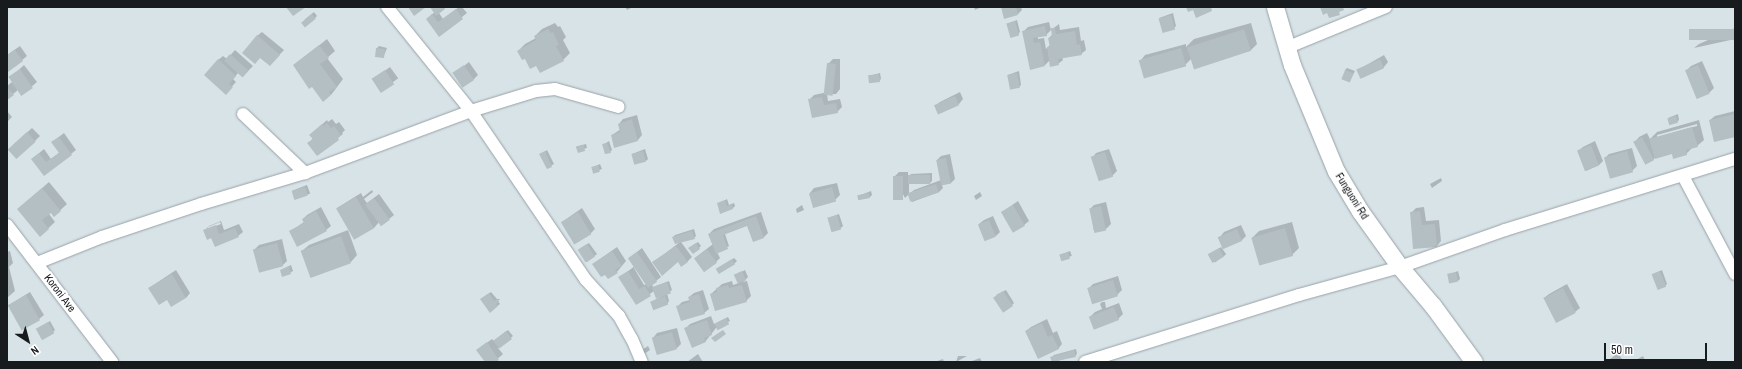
<!DOCTYPE html>
<html>
<head>
<meta charset="utf-8">
<style>
  body { margin:0 }
  #map { position:relative; width:1742px; height:369px; overflow:hidden; background:#d8e3e8; font-family:"Archivo Narrow",sans-serif }
  div>[style] { position:absolute }
  .shadow>* { inset:0; background:#0003; transform-origin:0 0 }
  .building>* { inset:0; background:#b3bfc3; transform-origin:0 0 }
  .roads { filter:drop-shadow(0 0 1px #97a2a6) drop-shadow(0 0 1px #97a2a6) }
  .street>* { height:12px; margin:-6px; padding:0 6px; transform-origin:6px; border-radius:6px; background:#fff }
  .secondary>* { height:17px; margin:-8.5px; padding:0 8.5px; transform-origin:8.5px; border-radius:8.5px; background:#fff }
  span { translate:-50% -50%; white-space:nowrap; text-align:center; line-height:1.15; -webkit-text-stroke:4px #fff; paint-order:stroke }
  .street-label { font-size:11px; color:#171b1d }
  .frame { position:absolute; inset:0; border:8px solid #171b1d; pointer-events:none }
  .north { position:absolute; left:8px; top:321px; width:40px; height:40px; -webkit-text-stroke:3px #fff; paint-order:stroke; rotate:144deg; font-size:11px; font-weight:700; line-height:16px; text-align:center; color:#171b1d }
  .north::after { content:''; display:block; margin:auto; width:14px; height:18px; background:#171b1d; clip-path:polygon(50% 0,100% 100%,50% 72%,0 100%) }
  .scale { position:absolute; left:1604px; top:343px; width:103px; height:18px; box-sizing:border-box; border:2px solid #171b1d; border-top:0; padding-left:5px; font-size:12px; line-height:14px; white-space:nowrap; color:#171b1d; -webkit-text-stroke:3px #fff; paint-order:stroke }
</style>
</head>
<body>
<div id="map">
  <div class="shadow">
    <i style="clip-path:polygon(431px 7px,446px 7px,439px 13px,443px 19px,459px 7px,462px 7px,467px 13px,439px 35px,431px 15px,435px 12px)"></i>
    <i style="clip-path:polygon(625px 7px,633px 7px,627px 10px)"></i>
    <i style="clip-path:polygon(974px 7px,982px 7px,975px 10px)"></i>
    <i style="clip-path:polygon(1002px 7px,1021px 7px,1022px 10px,1018px 14px)"></i>
    <i style="clip-path:polygon(314px 12px,317px 16px,315px 18px,304px 20px)"></i>
    <i style="clip-path:polygon(1173px 13px,1176px 26px,1174px 28px,1159px 18px)"></i>
    <i style="clip-path:polygon(1017px 20px,1020px 32px,1018px 34px,1007px 24px)"></i>
    <i style="clip-path:polygon(evenodd,1049px 22px,1051px 30px,1059px 24px,1060px 30px,1079px 27px,1081px 41px,1084px 40px,1086px 50px,1081px 54px,1062px 57px,1063px 60px,1058px 64px,1050px 60px,1044px 66px,1023px 32px,1028px 27px,1049px 22px,1052px 29px,1053px 34px,1049px 38px,1050px 45px,1046px 49px,1044px 38px,1038px 39px,1038px 36px,1046px 35px,1052px 29px)"></i>
    <i style="clip-path:polygon(555px 23px,558px 27px,560px 26px,566px 37px,563px 40px,570px 53px,563px 60px,537px 64px,518px 51px,525px 44px,536px 38px,535px 36px,542px 29px)"></i>
    <i style="clip-path:polygon(1251px 23px,1257px 44px,1250px 51px,1191px 59px,1185px 65px,1141px 60px,1145px 55px,1186px 44px,1186px 47px,1194px 39px)"></i>
    <i style="clip-path:polygon(1735px 28px,1735px 39px,1694px 48px,1699px 44px)"></i>
    <i style="clip-path:polygon(262px 32px,284px 50px,270px 65px,257px 36px)"></i>
    <i style="clip-path:polygon(327px 39px,335px 51px,327px 58px,343px 79px,331px 95px,295px 65px)"></i>
    <i style="clip-path:polygon(20px 46px,27px 56px,9px 71px,7px 55px)"></i>
    <i style="clip-path:polygon(379px 46px,387px 48px,383px 58px,377px 48px)"></i>
    <i style="clip-path:polygon(235px 50px,253px 66px,247px 72px,238px 73px,233px 79px,236px 82px,226px 93px,218px 60px,223px 56px,227px 59px)"></i>
    <i style="clip-path:polygon(1384px 55px,1388px 62px,1384px 67px,1362px 78px,1358px 71px,1363px 67px)"></i>
    <i style="clip-path:polygon(833px 59px,840px 59px,840px 89px,836px 94px,827px 94px,828px 101px,840px 99px,842px 107px,837px 112px,809px 100px,814px 95px,828px 92px,828px 64px)"></i>
    <i style="clip-path:polygon(1702px 61px,1714px 88px,1709px 93px,1686px 71px,1691px 66px)"></i>
    <i style="clip-path:polygon(469px 62px,478px 75px,473px 80px,455px 73px)"></i>
    <i style="clip-path:polygon(24px 65px,37px 82px,23px 94px,11px 77px)"></i>
    <i style="left:390px;top:67px;width:14px;height:21px;rotate:54deg"></i>
    <i style="clip-path:polygon(1347px 68px,1355px 71px,1350px 81px,1345px 70px)"></i>
    <i style="clip-path:polygon(1019px 71px,1021px 85px,1019px 87px,1008px 75px)"></i>
    <i style="clip-path:polygon(880px 73px,881px 79px,879px 81px,869px 76px)"></i>
    <i style="clip-path:polygon(12px 82px,18px 90px,7px 99px,7px 86px)"></i>
    <i style="clip-path:polygon(960px 92px,963px 99px,959px 104px,939px 113px,935px 106px,940px 102px)"></i>
    <i style="clip-path:polygon(7px 111px,12px 117px,7px 122px)"></i>
    <i style="clip-path:polygon(1735px 111px,1735px 136px,1710px 120px,1715px 116px)"></i>
    <i style="clip-path:polygon(1678px 114px,1679px 120px,1677px 122px,1668px 118px)"></i>
    <i style="clip-path:polygon(637px 115px,642px 135px,638px 140px,612px 135px,621px 129px,619px 124px,623px 119px)"></i>
    <i style="clip-path:polygon(332px 119px,336px 124px,339px 122px,345px 130px,342px 133px,343px 134px,317px 154px,309px 143px,313px 138px,316px 130px,327px 120px,328px 122px)"></i>
    <i style="clip-path:polygon(evenodd,1699px 120px,1704px 140px,1697px 146px,1692px 148px,1686px 154px,1672px 153px,1655px 158px,1646px 163px,1635px 142px,1639px 137px,1647px 133px,1650px 139px,1657px 132px,1699px 120px,1697px 124px,1697px 126px,1657px 137px,1657px 135px,1697px 124px)"></i>
    <i style="clip-path:polygon(32px 128px,40px 136px,35px 141px,13px 145px)"></i>
    <i style="clip-path:polygon(64px 133px,76px 150px,44px 175px,32px 159px,44px 149px,51px 159px,60px 152px,52px 142px)"></i>
    <i style="clip-path:polygon(609px 141px,612px 150px,610px 152px,603px 145px)"></i>
    <i style="clip-path:polygon(1595px 141px,1603px 161px,1599px 165px,1586px 171px,1578px 151px,1583px 147px)"></i>
    <i style="left:586px;top:144px;width:4px;height:10px;rotate:76deg"></i>
    <i style="clip-path:polygon(1632px 148px,1637px 166px,1632px 171px,1605px 158px,1609px 154px)"></i>
    <i style="clip-path:polygon(645px 149px,648px 159px,646px 161px,632px 154px)"></i>
    <i style="clip-path:polygon(1109px 149px,1117px 171px,1112px 176px,1092px 158px,1096px 153px)"></i>
    <i style="clip-path:polygon(547px 150px,554px 164px,547px 168px,543px 153px)"></i>
    <i style="clip-path:polygon(950px 154px,955px 179px,951px 183px,942px 185px,943px 188px,939px 192px,912px 202px,909px 194px,905px 198px,894px 177px,899px 172px,908px 172px,908px 177px,911px 174px,932px 173px,932px 181px,930px 183px,909px 184px,909px 194px,914px 190px,941px 180px,937px 160px,941px 156px)"></i>
    <i style="clip-path:polygon(600px 164px,602px 169px,594px 172px,592px 168px)"></i>
    <i style="clip-path:polygon(1441px 178px,1442px 181px,1432px 188px,1430px 184px)"></i>
    <i style="clip-path:polygon(49px 182px,67px 204px,54px 216px,51px 212px,49px 214px,55px 222px,40px 236px,25px 203px)"></i>
    <i style="clip-path:polygon(837px 183px,840px 195px,835px 200px,810px 193px,814px 188px)"></i>
    <i style="left:307px;top:185px;width:9px;height:16px;rotate:69deg"></i>
    <i style="clip-path:polygon(372px 190px,373px 192px,364px 199px,367px 203px,379px 194px,394px 215px,389px 219px,379px 222px,374px 228px,337px 208px,361px 193px,363px 197px)"></i>
    <i style="clip-path:polygon(871px 191px,872px 195px,870px 197px,858px 196px)"></i>
    <i style="clip-path:polygon(980px 192px,982px 196px,976px 200px,974px 196px)"></i>
    <i style="clip-path:polygon(727px 199px,729px 205px,734px 203px,735px 206px,733px 208px,718px 204px)"></i>
    <i style="clip-path:polygon(1018px 201px,1029px 221px,1024px 225px,1002px 212px)"></i>
    <i style="clip-path:polygon(1106px 202px,1111px 224px,1106px 229px,1094px 231px,1090px 209px,1094px 205px)"></i>
    <i style="clip-path:polygon(802px 205px,804px 210px,797px 213px,796px 209px)"></i>
    <i style="clip-path:polygon(321px 207px,331px 226px,326px 230px,291px 231px,304px 222px,303px 219px,307px 215px)"></i>
    <i style="clip-path:polygon(1424px 207px,1426px 221px,1439px 220px,1441px 241px,1437px 246px,1411px 213px,1416px 208px)"></i>
    <i style="clip-path:polygon(582px 208px,595px 229px,590px 234px,562px 222px)"></i>
    <i style="clip-path:polygon(761px 212px,768px 233px,764px 237px,754px 241px,748px 225px,725px 234px,729px 246px,717px 252px,720px 258px,716px 262px,695px 258px,713px 244px,709px 234px,714px 229px)"></i>
    <i style="clip-path:polygon(839px 214px,843px 226px,841px 228px,828px 218px)"></i>
    <i style="clip-path:polygon(993px 216px,1000px 232px,996px 236px,979px 224px,984px 220px)"></i>
    <i style="clip-path:polygon(evenodd,221px 221px,224px 230px,239px 224px,243px 232px,238px 236px,211px 237px,204px 231px,209px 226px,221px 221px,220px 222px,221px 224px,208px 229px,208px 227px,220px 222px)"></i>
    <i style="clip-path:polygon(1292px 222px,1299px 248px,1292px 255px,1252px 238px,1259px 231px)"></i>
    <i style="clip-path:polygon(1241px 225px,1246px 236px,1241px 241px,1220px 237px,1224px 232px)"></i>
    <i style="clip-path:polygon(694px 229px,696px 236px,694px 238px,681px 242px,692px 257px,687px 262px,654px 262px,680px 242px,673px 237px,675px 235px)"></i>
    <i style="clip-path:polygon(348px 230px,357px 255px,351px 262px,302px 251px,309px 245px)"></i>
    <i style="clip-path:polygon(282px 239px,287px 261px,283px 265px,254px 250px,259px 245px)"></i>
    <i style="clip-path:polygon(698px 242px,701px 246px,699px 248px,692px 246px)"></i>
    <i style="clip-path:polygon(589px 243px,597px 254px,587px 262px,581px 248px)"></i>
    <i style="clip-path:polygon(617px 247px,626px 261px,617px 272px,593px 264px)"></i>
    <i style="left:1221px;top:247px;width:9px;height:14px;rotate:54deg"></i>
    <i style="clip-path:polygon(evenodd,642px 248px,661px 277px,652px 284px,653px 287px,669px 281px,672px 290px,667px 293px,669px 301px,667px 304px,651px 302px,662px 296px,654px 291px,636px 304px,620px 277px,635px 266px,629px 258px,642px 248px,635px 267px,647px 284px,644px 285px,634px 268px,635px 267px)"></i>
    <i style="clip-path:polygon(10px 251px,13px 263px,9px 267px,15px 291px,7px 298px,7px 252px)"></i>
    <i style="left:1070px;top:251px;width:5px;height:10px;rotate:68deg"></i>
    <i style="clip-path:polygon(734px 258px,737px 261px,735px 263px,719px 270px)"></i>
    <i style="clip-path:polygon(291px 265px,293px 271px,283px 276px,281px 270px)"></i>
    <i style="clip-path:polygon(176px 270px,190px 293px,186px 298px,168px 299px,149px 288px)"></i>
    <i style="clip-path:polygon(745px 270px,748px 277px,743px 282px,747px 281px,751px 296px,746px 301px,711px 294px,722px 284px,732px 281px,733px 285px,739px 283px,736px 275px)"></i>
    <i style="clip-path:polygon(1662px 270px,1667px 284px,1665px 286px,1653px 274px)"></i>
    <i style="clip-path:polygon(1458px 271px,1460px 279px,1458px 281px,1448px 275px)"></i>
    <i style="clip-path:polygon(1118px 276px,1122px 290px,1117px 295px,1089px 288px,1093px 284px)"></i>
    <i style="clip-path:polygon(1567px 284px,1580px 308px,1575px 312px,1544px 298px,1549px 294px)"></i>
    <i style="clip-path:polygon(703px 290px,709px 309px,704px 313px,678px 306px,682px 302px,690px 300px,689px 297px,694px 293px)"></i>
    <i style="clip-path:polygon(1006px 290px,1014px 303px,1012px 305px,996px 295px)"></i>
    <i style="clip-path:polygon(30px 292px,44px 315px,39px 319px,9px 305px)"></i>
    <i style="clip-path:polygon(491px 292px,497px 299px,500px 299px,498px 301px,500px 304px,490px 311px,484px 297px)"></i>
    <i style="clip-path:polygon(1102px 302px,1105px 302px,1106px 308px,1119px 303px,1123px 314px,1118px 319px,1091px 316px,1095px 312px,1102px 309px,1100px 304px)"></i>
    <i style="clip-path:polygon(711px 316px,714px 324px,728px 317px,730px 321px,716px 328px,705px 342px,686px 328px,690px 324px)"></i>
    <i style="clip-path:polygon(1047px 319px,1053px 333px,1057px 331px,1062px 344px,1058px 349px,1026px 331px,1031px 327px)"></i>
    <i style="clip-path:polygon(50px 321px,55px 330px,53px 332px,37px 330px)"></i>
    <i style="clip-path:polygon(677px 328px,681px 344px,677px 348px,657px 354px,653px 338px,657px 333px)"></i>
    <i style="clip-path:polygon(508px 330px,513px 336px,498px 348px,503px 354px,494px 362px,486px 362px,477px 350px,492px 339px,494px 341px)"></i>
    <i style="clip-path:polygon(648px 346px,650px 350px,644px 354px,642px 350px)"></i>
    <i style="clip-path:polygon(1076px 349px,1077px 354px,1075px 356px,1053px 362px,1052px 357px,1054px 355px)"></i>
    <i style="clip-path:polygon(1618px 353px,1624px 362px,1606px 362px)"></i>
    <i style="clip-path:polygon(698px 354px,703px 362px,687px 362px)"></i>
    <i style="clip-path:polygon(958px 356px,967px 356px,956px 362px)"></i>
    <i style="clip-path:polygon(1643px 356px,1646px 362px,1633px 362px,1634px 361px)"></i>
    <i style="clip-path:polygon(980px 358px,982px 362px,971px 362px,972px 361px)"></i>
    <i style="clip-path:polygon(943px 359px,944px 362px,934px 362px)"></i>
  </div>
  <div class="building">
    <i style="clip-path:polygon(286px 7px,306px 7px,293px 16px)"></i>
    <i style="clip-path:polygon(408px 7px,426px 7px,414px 16px)"></i>
    <i style="clip-path:polygon(430px 7px,444px 7px,445px 9px,436px 16px)"></i>
    <i style="clip-path:polygon(1001px 7px,1016px 7px,1018px 15px,1004px 19px)"></i>
    <i style="clip-path:polygon(1186px 7px,1211px 7px,1212px 11px,1196px 18px,1193px 10px,1188px 12px)"></i>
    <i style="clip-path:polygon(1320px 7px,1343px 7px,1344px 10px,1339px 12px,1340px 15px,1329px 18px,1327px 13px,1323px 15px)"></i>
    <i style="clip-path:polygon(456px 9px,463px 19px,439px 37px,426px 19px,432px 14px,438px 22px)"></i>
    <i style="left:312px;top:14px;width:6px;height:14px;rotate:51deg"></i>
    <i style="left:1171px;top:15px;width:15px;height:13px;rotate:74deg"></i>
    <i style="left:1015px;top:21px;width:15px;height:9px;rotate:74deg"></i>
    <i style="clip-path:polygon(1045px 26px,1047px 36px,1033px 38px,1034px 43px,1040px 42px,1045px 66px,1030px 70px,1022px 31px)"></i>
    <i style="clip-path:polygon(1051px 28px,1055px 28px,1056px 34px,1075px 31px,1077px 45px,1080px 44px,1082px 55px,1058px 59px,1059px 65px,1050px 67px,1047px 47px,1050px 47px,1048px 38px,1052px 37px)"></i>
    <i style="clip-path:polygon(548px 29px,551px 33px,553px 32px,559px 45px,556px 46px,564px 61px,540px 73px,536px 66px,530px 69px,525px 59px,522px 60px,517px 51px,536px 40px,534px 36px)"></i>
    <i style="left:1244px;top:29px;width:23px;height:60px;rotate:72deg"></i>
    <i style="left:1735px;top:29px;width:11px;height:46px;rotate:90deg"></i>
    <i style="clip-path:polygon(257px 35px,280px 55px,270px 66px,260px 58px,255px 64px,242px 53px)"></i>
    <i style="clip-path:polygon(319px 45px,329px 58px,320px 64px,337px 87px,329px 92px,331px 95px,323px 102px,312px 87px,309px 89px,293px 65px)"></i>
    <i style="left:376px;top:48px;width:9px;height:9px;rotate:6deg"></i>
    <i style="left:1181px;top:48px;width:19px;height:44px;rotate:74deg"></i>
    <i style="clip-path:polygon(15px 50px,23px 61px,8px 72px,7px 56px)"></i>
    <i style="left:230px;top:54px;width:25px;height:9px;rotate:42deg"></i>
    <i style="clip-path:polygon(218px 59px,236px 76px,229px 84px,233px 87px,226px 95px,204px 75px)"></i>
    <i style="left:1380px;top:59px;width:10px;height:26px;rotate:66deg"></i>
    <i style="left:827px;top:63px;width:9px;height:32px;rotate:6deg"></i>
    <i style="left:464px;top:65px;width:18px;height:14px;rotate:56deg"></i>
    <i style="left:1698px;top:65px;width:31px;height:14px;rotate:68deg"></i>
    <i style="left:20px;top:69px;width:23px;height:14px;rotate:56deg"></i>
    <i style="left:385px;top:70px;width:17px;height:16px;rotate:57deg"></i>
    <i style="left:1345px;top:70px;width:9px;height:10px;rotate:21deg"></i>
    <i style="left:1017px;top:73px;width:15px;height:10px;rotate:79deg"></i>
    <i style="left:879px;top:74px;width:8px;height:11px;rotate:83deg"></i>
    <i style="clip-path:polygon(7px 87px,14px 95px,7px 100px)"></i>
    <i style="left:955px;top:96px;width:10px;height:23px;rotate:66deg"></i>
    <i style="clip-path:polygon(822px 97px,824px 105px,836px 103px,838px 113px,812px 118px,808px 99px)"></i>
    <i style="clip-path:polygon(1735px 114px,1735px 137px,1714px 142px,1709px 120px)"></i>
    <i style="left:1676px;top:116px;width:7px;height:9px;rotate:74deg"></i>
    <i style="clip-path:polygon(632px 119px,638px 141px,614px 148px,611px 135px,620px 132px,618px 124px)"></i>
    <i style="clip-path:polygon(327px 123px,331px 128px,334px 126px,341px 135px,338px 138px,339px 140px,317px 156px,307px 143px,313px 139px,309px 135px,322px 124px,323px 126px)"></i>
    <i style="clip-path:polygon(1692px 127px,1698px 147px,1686px 150px,1687px 155px,1673px 159px,1672px 154px,1655px 159px,1649px 139px)"></i>
    <i style="left:27px;top:132px;width:13px;height:26px;rotate:48deg"></i>
    <i style="clip-path:polygon(59px 137px,72px 155px,44px 176px,31px 159px,39px 153px,46px 162px,59px 153px,51px 142px)"></i>
    <i style="left:1642px;top:137px;width:26px;height:10px;rotate:62deg"></i>
    <i style="clip-path:polygon(607px 143px,611px 153px,605px 154px,602px 144px)"></i>
    <i style="clip-path:polygon(584px 145px,585px 151px,578px 153px,576px 147px)"></i>
    <i style="left:1591px;top:145px;width:22px;height:15px;rotate:69deg"></i>
    <i style="clip-path:polygon(545px 151px,552px 167px,547px 169px,539px 154px)"></i>
    <i style="left:643px;top:151px;width:11px;height:12px;rotate:75deg"></i>
    <i style="left:1627px;top:151px;width:22px;height:24px;rotate:74deg"></i>
    <i style="left:1105px;top:152px;width:26px;height:15px;rotate:72deg"></i>
    <i style="left:946px;top:158px;width:26px;height:10px;rotate:79deg"></i>
    <i style="left:598px;top:165px;width:7px;height:7px;rotate:74deg"></i>
    <i style="left:930px;top:175px;width:9px;height:22px;rotate:90deg"></i>
    <i style="left:893px;top:176px;width:10px;height:24px"></i>
    <i style="left:936px;top:184px;width:9px;height:30px;rotate:72deg"></i>
    <i style="left:305px;top:187px;width:9px;height:14px;rotate:72deg"></i>
    <i style="left:832px;top:187px;width:15px;height:24px;rotate:74deg"></i>
    <i style="clip-path:polygon(42px 188px,61px 211px,54px 217px,51px 213px,42px 220px,49px 229px,40px 237px,17px 209px)"></i>
    <i style="left:869px;top:193px;width:5px;height:12px;rotate:79deg"></i>
    <i style="left:356px;top:197px;width:36px;height:23px;rotate:60deg"></i>
    <i style="left:374px;top:198px;width:27px;height:11px;rotate:54deg"></i>
    <i style="clip-path:polygon(725px 200px,727px 206px,732px 204px,733px 209px,720px 214px,717px 203px)"></i>
    <i style="left:1013px;top:205px;width:24px;height:14px;rotate:60deg"></i>
    <i style="left:1101px;top:206px;width:25px;height:12px;rotate:78deg"></i>
    <i style="clip-path:polygon(316px 211px,327px 231px,297px 247px,289px 231px,304px 223px,302px 219px)"></i>
    <i style="clip-path:polygon(1420px 211px,1422px 225px,1435px 224px,1437px 247px,1413px 249px,1410px 212px)"></i>
    <i style="left:578px;top:212px;width:26px;height:20px;rotate:59deg"></i>
    <i style="left:837px;top:215px;width:15px;height:10px;rotate:74deg"></i>
    <i style="clip-path:polygon(756px 216px,764px 238px,753px 242px,747px 226px,723px 235px,728px 249px,716px 254px,708px 234px)"></i>
    <i style="left:989px;top:220px;width:18px;height:12px;rotate:68deg"></i>
    <i style="clip-path:polygon(216px 225px,219px 234px,235px 228px,239px 237px,215px 247px,211px 238px,207px 240px,203px 230px)"></i>
    <i style="left:1285px;top:228px;width:29px;height:35px;rotate:74deg"></i>
    <i style="left:1237px;top:229px;width:13px;height:21px;rotate:67deg"></i>
    <i style="clip-path:polygon(692px 231px,695px 239px,675px 244px,672px 237px)"></i>
    <i style="left:341px;top:236px;width:29px;height:43px;rotate:70deg"></i>
    <i style="left:277px;top:243px;width:24px;height:25px;rotate:75deg"></i>
    <i style="clip-path:polygon(696px 243px,700px 249px,693px 254px,688px 248px)"></i>
    <i style="left:587px;top:244px;width:15px;height:11px;rotate:58deg"></i>
    <i style="clip-path:polygon(676px 246px,688px 262px,681px 267px,678px 262px,662px 276px,652px 262px)"></i>
    <i style="left:1219px;top:248px;width:10px;height:13px;rotate:61deg"></i>
    <i style="left:707px;top:249px;width:17px;height:16px;rotate:54deg"></i>
    <i style="clip-path:polygon(612px 251px,622px 266px,615px 270px,618px 273px,608px 279px,605px 275px,601px 277px,592px 264px)"></i>
    <i style="left:637px;top:252px;width:36px;height:11px;rotate:56deg"></i>
    <i style="left:1068px;top:252px;width:7px;height:9px;rotate:74deg"></i>
    <i style="left:732px;top:259px;width:6px;height:19px;rotate:59deg"></i>
    <i style="clip-path:polygon(289px 266px,291px 274px,282px 277px,280px 270px)"></i>
    <i style="clip-path:polygon(628px 271px,639px 289px,645px 286px,651px 296px,636px 305px,618px 277px)"></i>
    <i style="left:742px;top:271px;width:10px;height:9px;rotate:66deg"></i>
    <i style="left:1660px;top:271px;width:17px;height:9px;rotate:69deg"></i>
    <i style="left:1456px;top:272px;width:10px;height:9px;rotate:79deg"></i>
    <i style="clip-path:polygon(172px 274px,186px 298px,171px 307px,167px 300px,159px 305px,148px 288px)"></i>
    <i style="left:1113px;top:280px;width:17px;height:27px;rotate:73deg"></i>
    <i style="left:667px;top:282px;width:12px;height:16px;rotate:70deg"></i>
    <i style="clip-path:polygon(728px 285px,729px 288px,742px 285px,747px 302px,715px 311px,710px 294px,717px 292px,716px 288px)"></i>
    <i style="left:1563px;top:288px;width:28px;height:22px;rotate:63deg"></i>
    <i style="left:1003px;top:291px;width:18px;height:12px;rotate:56deg"></i>
    <i style="clip-path:polygon(489px 293px,494px 301px,497px 299px,499px 302px,496px 304px,498px 306px,490px 313px,480px 299px)"></i>
    <i style="clip-path:polygon(699px 294px,705px 314px,681px 321px,676px 306px,690px 302px,688px 297px)"></i>
    <i style="left:26px;top:295px;width:29px;height:21px;rotate:61deg"></i>
    <i style="left:665px;top:296px;width:9px;height:16px;rotate:69deg"></i>
    <i style="left:1114px;top:307px;width:14px;height:27px;rotate:69deg"></i>
    <i style="left:726px;top:318px;width:7px;height:13px;rotate:63deg"></i>
    <i style="clip-path:polygon(707px 320px,712px 335px,704px 338px,706px 342px,692px 348px,684px 328px)"></i>
    <i style="left:48px;top:322px;width:13px;height:14px;rotate:61deg"></i>
    <i style="clip-path:polygon(1042px 323px,1048px 337px,1052px 335px,1059px 349px,1038px 359px,1025px 331px)"></i>
    <i style="clip-path:polygon(723px 330px,726px 334px,715px 342px,711px 338px)"></i>
    <i style="left:506px;top:331px;width:10px;height:16px;rotate:53deg"></i>
    <i style="left:672px;top:332px;width:18px;height:21px;rotate:74deg"></i>
    <i style="clip-path:polygon(487px 342px,499px 360px,496px 362px,485px 362px,476px 350px)"></i>
    <i style="clip-path:polygon(1074px 350px,1076px 357px,1052px 362px,1050px 357px)"></i>
  </div>
  <div class="roads">
    <div class="street">
      <i style="left:387px;top:7px;width:134px;rotate:51.1deg"></i>
      <i style="left:471px;top:111px;width:204px;rotate:55.8deg"></i>
      <i style="left:586px;top:280px;width:49px;rotate:47.5deg"></i>
      <i style="left:619px;top:316px;width:26px;rotate:61deg"></i>
      <i style="left:632px;top:339px;width:25px;rotate:67deg"></i>
      <i style="left:1286px;top:48px;width:108px;rotate:-22.3deg"></i>
      <i style="left:243px;top:114px;width:86px;rotate:43.6deg"></i>
      <i style="left:1683px;top:176px;width:111px;rotate:62deg"></i>
      <i style="left:7px;top:225px;width:173px;rotate:52.5deg"></i>
      <i style="left:37px;top:263px;width:70px;rotate:-21.8deg"></i>
      <i style="left:102px;top:237px;width:104px;rotate:-18.4deg"></i>
      <i style="left:201px;top:204px;width:109px;rotate:-16.6deg"></i>
      <i style="left:305px;top:173px;width:177px;rotate:-20.5deg"></i>
      <i style="left:471px;top:111px;width:68px;rotate:-17.1deg"></i>
      <i style="left:536px;top:91px;width:19px;rotate:-6deg"></i>
      <i style="left:555px;top:89px;width:66px;rotate:15.7deg"></i>
      <i style="left:1085px;top:362px;width:224px;rotate:-17.4deg"></i>
      <i style="left:1299px;top:295px;width:105px;rotate:-15.5deg"></i>
      <i style="left:1400px;top:267px;width:111px;rotate:-19.4deg"></i>
      <i style="left:1505px;top:230px;width:241px;rotate:-17.2deg"></i>
    </div>
    <div class="secondary">
      <i style="left:1275px;top:7px;width:60px;rotate:73.7deg"></i>
      <i style="left:1292px;top:65px;width:115px;rotate:67.5deg"></i>
      <i style="left:1336px;top:171px;width:47px;rotate:59deg"></i>
      <i style="left:1360px;top:211px;width:69px;rotate:54.5deg"></i>
      <i style="left:1400px;top:267px;width:51px;rotate:49.8deg"></i>
      <i style="left:1433px;top:306px;width:69px;rotate:53.8deg"></i>
    </div>
  </div>
  <div class="street-label">
    <span style="left:1352px;top:196px;rotate:58deg">Funguoni Rd</span>
    <span style="left:60px;top:293px;rotate:53deg">Koroni Ave</span>
  </div>
  <div class="frame"></div>
  <div class="north">N</div>
  <div class="scale">50 m</div>
</div>
</body>
</html>
